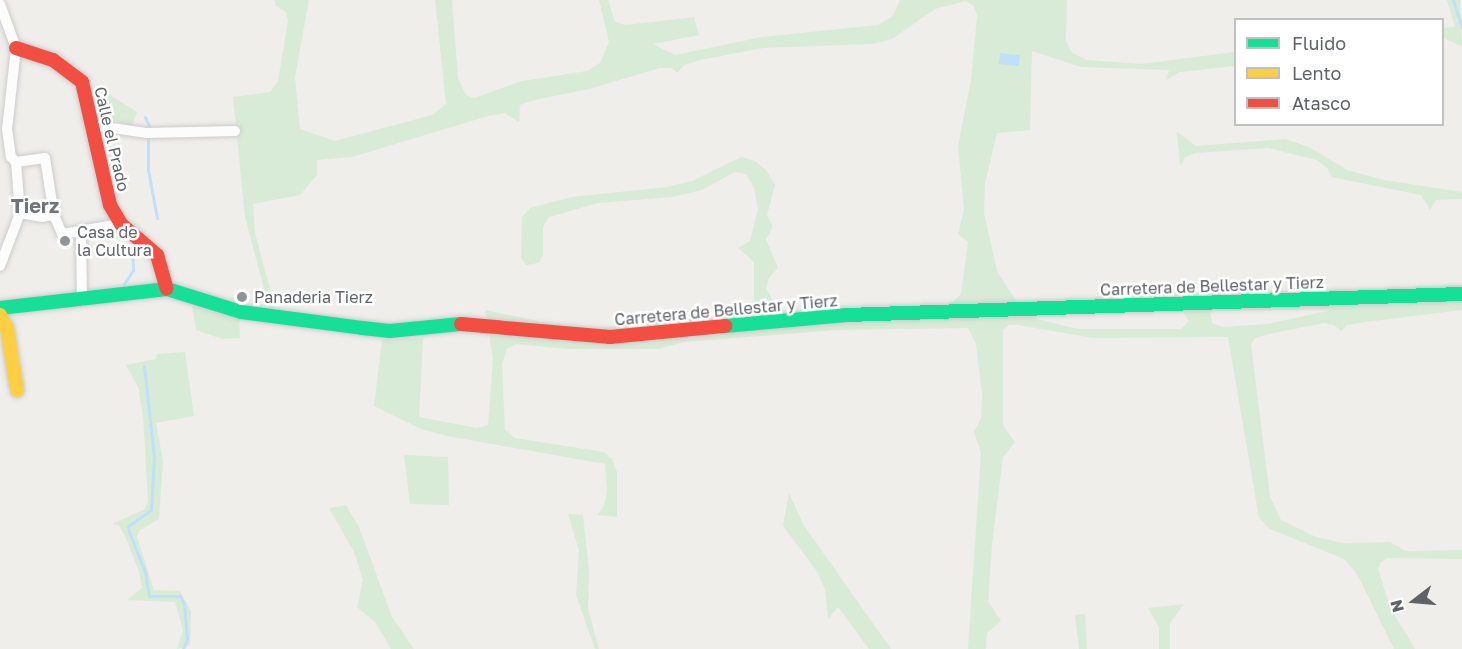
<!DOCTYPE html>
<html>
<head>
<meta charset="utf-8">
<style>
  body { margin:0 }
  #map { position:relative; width:1462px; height:649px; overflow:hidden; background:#efeeea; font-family:"Golos Text",sans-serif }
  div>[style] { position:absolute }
  .green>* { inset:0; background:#d8ebd6 }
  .water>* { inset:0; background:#bfe0f9; transform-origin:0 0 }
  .stream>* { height:3px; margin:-1.5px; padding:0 1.5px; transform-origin:1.5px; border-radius:1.5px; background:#bfe0f9 }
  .roads { filter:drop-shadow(0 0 2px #cbcccc) drop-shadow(0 0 2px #cbcccc) }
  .street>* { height:10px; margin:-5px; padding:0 5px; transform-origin:5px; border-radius:5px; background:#fdfcfc }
  .fast>* { height:14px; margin:-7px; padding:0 7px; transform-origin:7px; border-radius:7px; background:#16e098 }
  .slow>* { height:14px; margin:-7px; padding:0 7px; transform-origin:7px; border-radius:7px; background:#ffcf43 }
  .jam>* { height:14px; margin:-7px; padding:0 7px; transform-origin:7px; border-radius:7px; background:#f24e42 }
  .dots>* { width:16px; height:16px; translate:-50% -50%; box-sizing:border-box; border:3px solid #fff; border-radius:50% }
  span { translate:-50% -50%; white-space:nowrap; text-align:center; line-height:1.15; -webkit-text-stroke:5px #fff; paint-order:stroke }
  .street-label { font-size:16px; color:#5f6368 }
  .poi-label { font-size:16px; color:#5f6368 }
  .left { translate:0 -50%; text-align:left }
  .quarter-label { font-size:20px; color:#70757a; font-weight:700 }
  .legend { position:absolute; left:1234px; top:18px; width:210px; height:108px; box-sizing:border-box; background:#fff; border:2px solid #bfc1c3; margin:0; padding:8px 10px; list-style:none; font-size:18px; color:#5f6368 }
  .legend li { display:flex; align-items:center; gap:12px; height:30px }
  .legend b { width:30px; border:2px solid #bfc1c3 }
  .north { position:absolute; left:1384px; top:571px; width:60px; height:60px; -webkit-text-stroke:4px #fff; paint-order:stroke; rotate:254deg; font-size:16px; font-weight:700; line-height:24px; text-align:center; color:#5f6368 }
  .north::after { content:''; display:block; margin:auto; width:21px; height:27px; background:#5f6368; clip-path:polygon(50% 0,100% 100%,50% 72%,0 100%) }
</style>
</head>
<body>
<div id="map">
  <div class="green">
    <i style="clip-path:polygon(evenodd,275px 0,309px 0,295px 77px,300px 129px,335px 141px,432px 115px,446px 104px,435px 0,452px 0,458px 78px,466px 95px,474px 98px,522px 81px,587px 71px,600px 63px,609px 42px,599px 0,608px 0,615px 22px,626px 25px,694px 17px,699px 35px,653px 44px,675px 55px,762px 37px,878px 25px,893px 16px,900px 0,1067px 0,1066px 41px,1072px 53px,1087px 60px,1141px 64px,1235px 52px,1235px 66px,1180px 72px,1166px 80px,1169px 70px,1081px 67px,1032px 51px,1030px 130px,997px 133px,985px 183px,984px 213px,997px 271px,1016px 301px,1462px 285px,1462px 310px,1365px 322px,1347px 325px,1341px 331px,1334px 325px,1324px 323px,1269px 334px,1255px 338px,1251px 345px,1270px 497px,1281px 520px,1316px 537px,1343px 543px,1390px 542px,1406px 551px,1462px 550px,1462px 559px,1387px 558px,1381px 562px,1378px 569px,1390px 607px,1415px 649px,1394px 649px,1357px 574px,1344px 559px,1270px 529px,1259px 518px,1228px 337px,1093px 338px,1018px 325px,1009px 325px,1003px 330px,1003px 425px,1015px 442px,1003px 457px,992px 544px,988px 601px,1001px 621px,987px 633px,986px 649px,968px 649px,981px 453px,974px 432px,981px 418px,982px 395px,976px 344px,968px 328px,837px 330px,684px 342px,659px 349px,567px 349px,516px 344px,507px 349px,502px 364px,505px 430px,515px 438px,604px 452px,612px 459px,617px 472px,617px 517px,597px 515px,604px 506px,607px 492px,605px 464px,447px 436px,421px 429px,374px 406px,382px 340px,423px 338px,419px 417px,477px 428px,488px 425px,493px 359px,485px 310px,561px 326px,599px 328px,736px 315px,745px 311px,754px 301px,754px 262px,738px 248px,750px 241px,758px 209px,754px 188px,746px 174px,735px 172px,702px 190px,672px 197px,598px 203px,549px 217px,543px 226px,543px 254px,539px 263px,526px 265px,521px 258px,522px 217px,530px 208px,572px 197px,667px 187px,692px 181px,741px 157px,755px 161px,766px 170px,775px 185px,767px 215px,773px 227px,766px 239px,778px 268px,769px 278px,766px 288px,779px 312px,951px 304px,961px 294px,968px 242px,958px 234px,964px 210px,958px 146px,971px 80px,977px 16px,974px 6px,966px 1px,935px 9px,892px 39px,872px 44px,763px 48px,700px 60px,684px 65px,677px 73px,672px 68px,660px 68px,589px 89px,530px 101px,520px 105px,519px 122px,505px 113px,488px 116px,352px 157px,317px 160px,317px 175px,300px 195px,253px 204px,255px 233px,276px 312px,270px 311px,245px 217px,233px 97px,270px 92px,278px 81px,288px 21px,286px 12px,276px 6px,275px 0,1181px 309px,1189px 321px,1181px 329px,1078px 329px,1029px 317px,1036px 314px,1181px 309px,275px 0,1210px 311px,1328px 310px,1328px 311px,1267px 324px,1223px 327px,1212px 323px,1210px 311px)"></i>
    <i style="clip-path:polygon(1447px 0,1460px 0,1462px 46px,1443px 38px,1443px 28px,1455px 27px)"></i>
    <i style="clip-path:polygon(101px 89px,137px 112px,132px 126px,108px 118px)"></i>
    <i style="clip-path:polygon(1177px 132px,1196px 146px,1286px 139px,1311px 148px,1347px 170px,1384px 180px,1462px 192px,1462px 199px,1436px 200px,1430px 210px,1421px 195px,1331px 177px,1328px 169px,1317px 160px,1268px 148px,1196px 153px,1185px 157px,1180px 166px)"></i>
    <i style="clip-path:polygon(192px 306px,239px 319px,240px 338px,222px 339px,196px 330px)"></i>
    <i style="clip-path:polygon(185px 352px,194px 416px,156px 423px,163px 461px,159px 519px,139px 531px,137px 536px,154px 590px,180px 591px,191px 611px,190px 645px,177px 649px,183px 630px,175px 602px,127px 600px,142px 588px,139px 572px,125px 536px,119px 526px,112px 524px,145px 509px,148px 501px,143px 416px,138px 387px,126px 365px,156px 359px,157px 354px)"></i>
    <i style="clip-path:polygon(404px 455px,448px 457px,449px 505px,410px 504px)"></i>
    <i style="clip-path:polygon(789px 493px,803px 524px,891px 649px,869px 649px,838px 607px,828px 619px,825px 589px,816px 570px,783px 526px)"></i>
    <i style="clip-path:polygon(346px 505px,359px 527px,392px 617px,414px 649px,391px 649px,375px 622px,357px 607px,363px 580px,354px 552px,329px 508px)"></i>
    <i style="clip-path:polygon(568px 514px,583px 515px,589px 571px,588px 609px,599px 649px,595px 649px,576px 595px,579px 551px)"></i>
    <i style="clip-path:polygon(1184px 604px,1170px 623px,1170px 649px,1159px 649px,1159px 627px,1148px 608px)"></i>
    <i style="clip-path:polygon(1085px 614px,1087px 649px,1079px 649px,1075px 615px)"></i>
  </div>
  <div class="water">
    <i style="left:1000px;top:53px;width:20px;height:11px;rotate:6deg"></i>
  </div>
  <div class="stream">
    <i style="left:1453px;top:0;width:29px;rotate:72deg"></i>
    <i style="left:145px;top:117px;width:12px;rotate:66deg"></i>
    <i style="left:148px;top:137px;width:33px;rotate:90deg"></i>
    <i style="left:148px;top:170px;width:49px;rotate:79.4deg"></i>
    <i style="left:124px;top:284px;width:17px;rotate:-57deg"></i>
    <i style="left:133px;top:270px;width:26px;rotate:-92deg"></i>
    <i style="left:144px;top:366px;width:92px;rotate:83.7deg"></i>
    <i style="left:154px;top:457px;width:53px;rotate:93.2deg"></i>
    <i style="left:151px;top:510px;width:28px;rotate:145deg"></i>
    <i style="left:128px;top:526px;width:6px;rotate:81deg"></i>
    <i style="left:129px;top:532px;width:43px;rotate:68.2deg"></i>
    <i style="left:145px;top:572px;width:24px;rotate:81deg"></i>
    <i style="left:149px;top:596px;width:31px"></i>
    <i style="left:180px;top:596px;width:9px;rotate:63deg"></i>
    <i style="left:184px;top:604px;width:35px;rotate:85deg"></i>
    <i style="left:187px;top:639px;width:11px;rotate:112deg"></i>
  </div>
  <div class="roads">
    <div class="street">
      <i style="left:0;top:4px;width:47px;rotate:70deg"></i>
      <i style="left:16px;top:48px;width:81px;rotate:96.3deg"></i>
      <i style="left:7px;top:129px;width:28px;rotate:82deg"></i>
      <i style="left:11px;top:157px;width:7px;rotate:45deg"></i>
      <i style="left:16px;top:162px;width:51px;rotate:85.5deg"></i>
      <i style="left:92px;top:125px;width:56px;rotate:8.3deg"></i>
      <i style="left:147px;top:133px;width:88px;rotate:-1.3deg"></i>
      <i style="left:16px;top:162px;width:29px;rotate:-8deg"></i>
      <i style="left:45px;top:158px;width:58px;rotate:81deg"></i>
      <i style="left:54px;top:215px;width:12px;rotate:171deg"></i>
      <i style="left:42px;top:217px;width:22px;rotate:-170deg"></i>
      <i style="left:54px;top:215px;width:21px;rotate:67deg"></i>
      <i style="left:62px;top:234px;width:60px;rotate:-9.6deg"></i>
      <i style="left:81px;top:231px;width:70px;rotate:89.2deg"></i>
      <i style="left:0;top:266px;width:57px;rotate:-69.3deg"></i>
    </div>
    <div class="fast">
      <i style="left:0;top:308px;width:168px;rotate:-6.5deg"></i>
      <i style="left:167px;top:289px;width:77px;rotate:17.3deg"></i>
      <i style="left:241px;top:312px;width:122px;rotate:7.5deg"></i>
      <i style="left:362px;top:328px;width:28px;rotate:6deg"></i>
      <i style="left:390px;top:331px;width:71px;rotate:-5.6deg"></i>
      <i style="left:725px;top:326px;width:122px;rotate:-5.2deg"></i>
      <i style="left:847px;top:315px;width:615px;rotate:-1.96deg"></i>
    </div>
    <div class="slow">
      <i style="left:0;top:315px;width:15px;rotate:62deg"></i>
      <i style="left:7px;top:328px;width:63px;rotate:80.8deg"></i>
    </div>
    <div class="jam">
      <i style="left:16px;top:48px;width:39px;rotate:18deg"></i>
      <i style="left:53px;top:60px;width:36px;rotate:37deg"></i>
      <i style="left:82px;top:82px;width:126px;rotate:77.2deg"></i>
      <i style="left:110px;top:205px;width:22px;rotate:60deg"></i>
      <i style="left:121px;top:224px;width:48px;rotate:40.7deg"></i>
      <i style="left:157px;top:255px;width:35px;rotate:74deg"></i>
      <i style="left:461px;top:324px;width:150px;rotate:5deg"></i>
      <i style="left:610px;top:337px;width:116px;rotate:-5.5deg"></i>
    </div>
  </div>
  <div class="dots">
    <i style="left:65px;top:241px;background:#919496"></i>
    <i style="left:242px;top:297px;background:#919496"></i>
  </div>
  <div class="street-label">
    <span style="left:112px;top:139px;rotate:77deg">Calle el Prado</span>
    <span style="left:1212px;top:286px;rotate:-2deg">Carretera de Bellestar y Tierz</span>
    <span style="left:726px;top:310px;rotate:-5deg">Carretera de Bellestar y Tierz</span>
  </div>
  <div class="poi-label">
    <span class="left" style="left:77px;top:241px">Casa de<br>la Cultura</span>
    <span class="left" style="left:254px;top:297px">Panaderia Tierz</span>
  </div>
  <div class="quarter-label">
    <span style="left:35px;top:205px">Tierz</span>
  </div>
  <ul class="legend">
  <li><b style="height:8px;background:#16e098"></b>Fluido</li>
  <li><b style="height:8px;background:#ffcf43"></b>Lento</li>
  <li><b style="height:8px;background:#f24e42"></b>Atasco</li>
  </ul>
  <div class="north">N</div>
</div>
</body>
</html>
